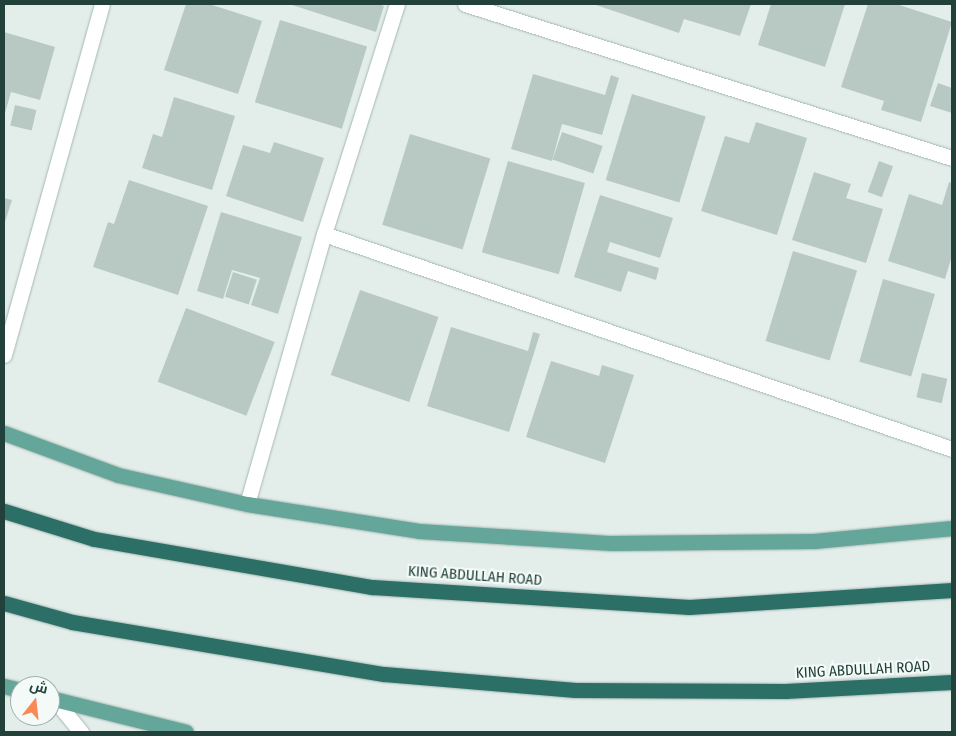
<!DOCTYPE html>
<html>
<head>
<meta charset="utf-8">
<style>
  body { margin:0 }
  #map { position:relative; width:956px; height:736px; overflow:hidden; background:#e3eeea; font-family:"Fira Sans Condensed",Cairo,sans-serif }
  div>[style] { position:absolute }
  .building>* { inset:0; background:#b8c9c3; transform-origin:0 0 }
  .roads { filter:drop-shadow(0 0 1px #a5b7b2) drop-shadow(0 0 1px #a5b7b2) }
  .minor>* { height:15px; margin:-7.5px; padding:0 7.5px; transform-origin:7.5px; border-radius:7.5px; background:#fff }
  .major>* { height:15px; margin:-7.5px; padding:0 7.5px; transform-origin:7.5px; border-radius:7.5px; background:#65a69a }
  .highway>* { height:15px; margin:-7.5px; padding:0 7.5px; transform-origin:7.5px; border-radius:7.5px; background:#2b6f66 }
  span { translate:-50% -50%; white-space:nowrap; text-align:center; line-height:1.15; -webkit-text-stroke:4px #f4faf8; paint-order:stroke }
  .street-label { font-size:15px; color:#22413b }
  .frame { position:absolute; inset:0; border:5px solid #22413b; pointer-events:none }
  .north { position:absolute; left:10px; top:676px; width:50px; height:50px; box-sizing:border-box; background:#f4faf8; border:1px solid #a0b0ac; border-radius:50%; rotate:16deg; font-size:14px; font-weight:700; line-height:20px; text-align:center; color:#22413b }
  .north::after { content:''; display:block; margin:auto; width:18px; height:22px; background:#fa8a55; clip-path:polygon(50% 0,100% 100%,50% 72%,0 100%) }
</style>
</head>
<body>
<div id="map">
  <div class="building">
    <i style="clip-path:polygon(186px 4px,209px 4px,262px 21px,238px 94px,164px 70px)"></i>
    <i style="clip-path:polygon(289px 4px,378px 4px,384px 6px,376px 32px)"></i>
    <i style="clip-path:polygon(593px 4px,751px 4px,740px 36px,684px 19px,679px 33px)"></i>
    <i style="clip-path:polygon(771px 4px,845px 4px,825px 67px,758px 45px)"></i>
    <i style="clip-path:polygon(868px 4px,896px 4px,952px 22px,921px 122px,881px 110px,884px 101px,841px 87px)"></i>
    <i style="left:280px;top:20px;width:91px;height:86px;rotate:17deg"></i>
    <i style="clip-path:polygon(4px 32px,55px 47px,40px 100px,11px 92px,4px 117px)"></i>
    <i style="clip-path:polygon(533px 74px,605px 95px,611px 75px,619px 78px,602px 135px,562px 124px,552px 161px,511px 149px)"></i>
    <i style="clip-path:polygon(938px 83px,952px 88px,952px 113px,930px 106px)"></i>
    <i style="left:632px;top:94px;width:77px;height:90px;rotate:17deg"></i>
    <i style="clip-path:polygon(174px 97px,235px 116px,212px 190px,142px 168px,153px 134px,162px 137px)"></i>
    <i style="left:15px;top:105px;width:22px;height:21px;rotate:13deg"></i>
    <i style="clip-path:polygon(756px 122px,807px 138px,777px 235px,701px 211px,725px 136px,749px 143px)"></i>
    <i style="left:562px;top:132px;width:43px;height:29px;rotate:19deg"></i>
    <i style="left:410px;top:134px;width:84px;height:95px;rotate:17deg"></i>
    <i style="clip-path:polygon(274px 142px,324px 158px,303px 222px,226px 196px,243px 145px,270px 153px)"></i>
    <i style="left:508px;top:161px;width:80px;height:95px;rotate:16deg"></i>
    <i style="left:879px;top:161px;width:15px;height:33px;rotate:20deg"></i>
    <i style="clip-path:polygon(814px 172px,851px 184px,846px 198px,883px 209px,866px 263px,792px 240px)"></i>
    <i style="clip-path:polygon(129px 180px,208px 206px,178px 295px,93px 267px,108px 222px,114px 224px)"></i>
    <i style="clip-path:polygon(949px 182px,952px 183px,952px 256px,945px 279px,888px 261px,909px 194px,942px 205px)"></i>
    <i style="clip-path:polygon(600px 195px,673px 218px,660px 258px,610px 242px,607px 252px,659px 268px,656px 280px,628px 271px,621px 292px,574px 277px)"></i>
    <i style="clip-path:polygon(4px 198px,12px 200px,4px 225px)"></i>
    <i style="clip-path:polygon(221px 212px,302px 237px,278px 314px,251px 305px,260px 278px,232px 270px,223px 299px,197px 291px)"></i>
    <i style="left:793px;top:251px;width:67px;height:94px;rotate:17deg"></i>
    <i style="left:233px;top:272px;width:25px;height:26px;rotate:18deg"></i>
    <i style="left:883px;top:279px;width:54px;height:86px;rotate:16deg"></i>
    <i style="left:360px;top:290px;width:83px;height:90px;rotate:19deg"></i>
    <i style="left:186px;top:308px;width:95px;height:79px;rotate:21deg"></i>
    <i style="clip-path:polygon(451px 327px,528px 351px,533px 332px,540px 334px,509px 432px,427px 406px)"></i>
    <i style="clip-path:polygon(551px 361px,599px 376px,602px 365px,634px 375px,605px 463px,526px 437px)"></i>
    <i style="left:922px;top:373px;width:26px;height:25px;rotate:13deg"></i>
  </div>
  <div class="roads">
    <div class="minor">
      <i style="left:465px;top:4px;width:511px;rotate:17.55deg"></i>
      <i style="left:324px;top:234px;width:664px;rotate:18.9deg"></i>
      <i style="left:4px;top:355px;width:364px;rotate:-74.4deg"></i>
      <i style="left:247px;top:504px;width:281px;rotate:-74.1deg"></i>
      <i style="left:324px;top:234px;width:241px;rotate:-72.4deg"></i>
      <i style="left:54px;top:699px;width:43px;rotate:50.7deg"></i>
    </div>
    <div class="major">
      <i style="left:4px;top:433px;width:121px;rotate:20.2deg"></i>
      <i style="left:118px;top:475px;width:132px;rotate:12.7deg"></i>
      <i style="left:247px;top:504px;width:174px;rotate:8.9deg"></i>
      <i style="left:419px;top:531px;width:193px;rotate:3.6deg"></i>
      <i style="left:612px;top:543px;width:202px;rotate:-0.6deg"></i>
      <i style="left:814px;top:541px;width:139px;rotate:-5.4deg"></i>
      <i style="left:4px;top:686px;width:16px;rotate:14deg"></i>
      <i style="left:50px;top:698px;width:140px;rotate:14deg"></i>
    </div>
    <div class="highway">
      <i style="left:4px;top:511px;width:94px;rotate:17.3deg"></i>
      <i style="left:94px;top:539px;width:282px;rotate:9.8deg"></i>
      <i style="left:372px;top:587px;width:318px;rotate:3.6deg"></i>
      <i style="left:689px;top:607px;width:264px;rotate:-3.7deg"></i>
      <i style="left:4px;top:603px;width:71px;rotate:15.6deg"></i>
      <i style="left:72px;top:622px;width:316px;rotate:9.5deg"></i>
      <i style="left:384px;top:674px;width:192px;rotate:4.8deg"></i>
      <i style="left:575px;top:690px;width:210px;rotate:0.3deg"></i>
      <i style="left:785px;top:691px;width:167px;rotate:-3.1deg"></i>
    </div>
  </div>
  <div class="street-label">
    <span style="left:475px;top:576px;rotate:4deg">KING ABDULLAH ROAD</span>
    <span style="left:863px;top:670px;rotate:-3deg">KING ABDULLAH ROAD</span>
  </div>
  <div class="frame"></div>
  <div class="north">ش</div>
</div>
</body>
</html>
